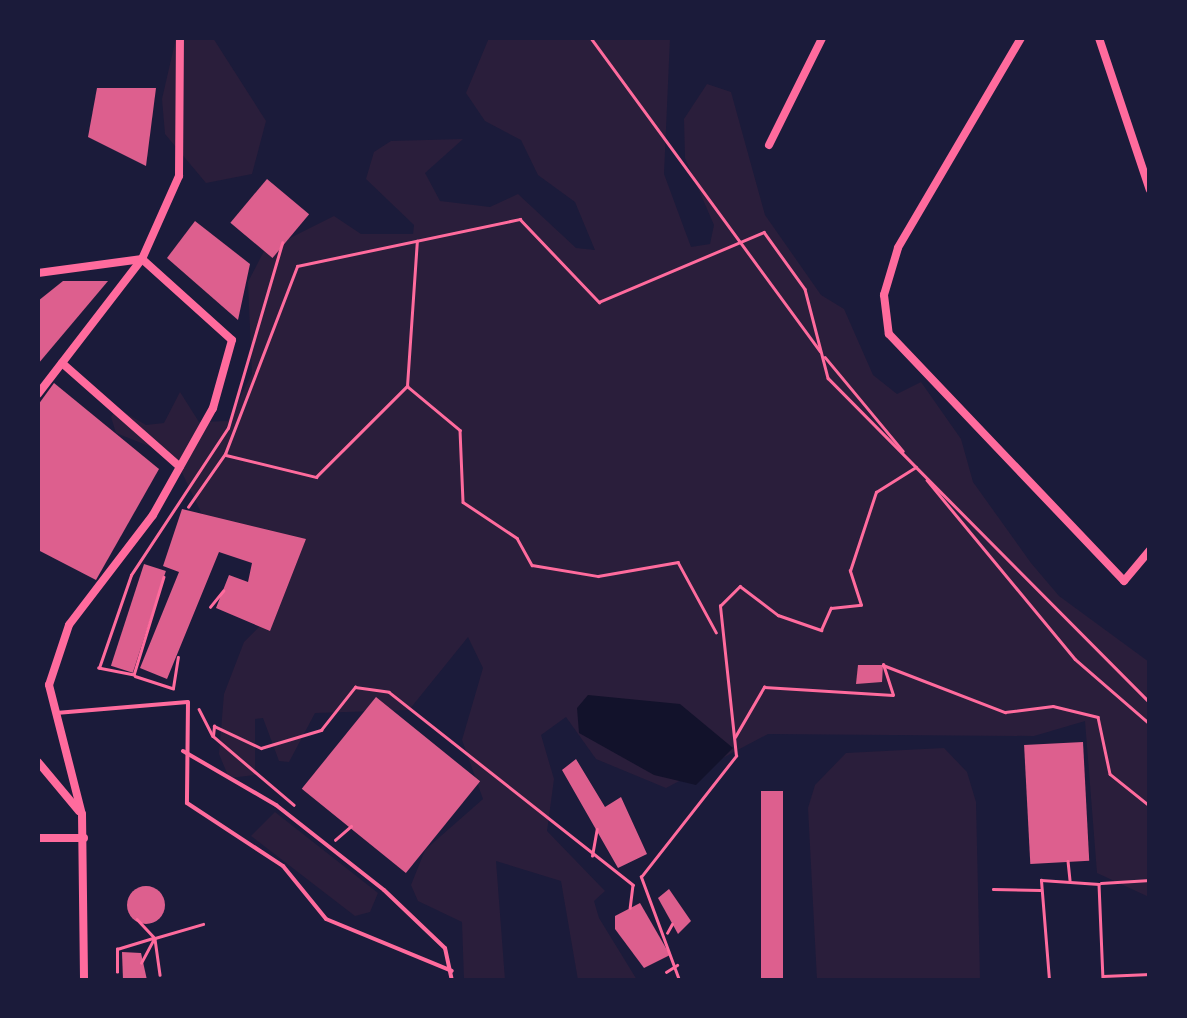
<!DOCTYPE html>
<html>
<head>
<meta charset="utf-8">
<style>
  body { margin:0 }
  #map { position:relative; width:1187px; height:1018px; overflow:hidden; background:#1b1b3a; font-family:"DejaVu Sans",sans-serif }
  div>[style] { position:absolute }
  .green>* { inset:0; background:#2a1e3b }
  .water>* { inset:0; background:#12122b }
  .building>* { inset:0; background:#dd5f8e; transform-origin:0 0 }
  .round { border-radius:50% }
  .path>* { height:2.5px; margin:-1.25px; padding:0 1.25px; transform-origin:1.25px; border-radius:1.25px; background:#ff6b9d }
  .service>* { height:4px; margin:-2px; padding:0 2px; transform-origin:2px; border-radius:2px; background:#ff6b9d }
  .minor>* { height:8px; margin:-4px; padding:0 4px; transform-origin:4px; border-radius:4px; background:#ff6b9d }
  span { translate:-50% -50%; white-space:nowrap; text-align:center; line-height:1.15; -webkit-text-stroke:8px #1b1b3a; paint-order:stroke }
  .frame { position:absolute; inset:0; border:40px solid #1b1b3a; pointer-events:none }
</style>
</head>
<body>
<div id="map">
  <div class="green">
    <i style="clip-path:polygon(176px 38px,213px 38px,266px 121px,252px 174px,206px 183px,165px 134px,162px 99px)"></i>
    <i style="clip-path:polygon(489px 38px,670px 38px,664px 174px,691px 247px,710px 244px,714px 225px,685px 158px,684px 119px,707px 84px,731px 92px,765px 215px,821px 295px,844px 309px,873px 375px,897px 394px,921px 382px,961px 439px,973px 482px,1031px 563px,1059px 596px,1149px 662px,1149px 897px,1097px 873px,1085px 721px,1034px 736px,768px 734px,666px 788px,596px 759px,566px 717px,541px 735px,554px 779px,547px 831px,605px 891px,594px 901px,599px 918px,637px 980px,578px 980px,561px 881px,496px 861px,505px 980px,464px 980px,462px 922px,418px 901px,411px 885px,425px 850px,483px 799px,462px 740px,483px 668px,468px 637px,409px 710px,315px 713px,289px 762px,279px 761px,263px 718px,255px 719px,255px 775px,229px 778px,219px 754px,224px 694px,244px 642px,266px 620px,289px 572px,210px 531px,174px 456px,116px 433px,111px 417px,117px 408px,146px 425px,164px 423px,180px 392px,199px 422px,228px 421px,252px 374px,248px 282px,264px 251px,334px 216px,361px 234px,413px 234px,414px 225px,366px 179px,374px 152px,391px 141px,463px 139px,425px 173px,440px 201px,490px 207px,518px 194px,576px 248px,595px 250px,575px 202px,538px 175px,521px 140px,485px 121px,466px 93px)"></i>
    <i style="clip-path:polygon(944px 748px,967px 772px,976px 802px,980px 980px,817px 980px,808px 808px,815px 785px,846px 753px)"></i>
    <i style="clip-path:polygon(275px 812px,378px 893px,370px 912px,355px 916px,251px 836px)"></i>
  </div>
  <div class="water">
    <i style="clip-path:polygon(588px 695px,680px 704px,733px 748px,696px 785px,654px 775px,579px 733px,577px 708px)"></i>
  </div>
  <div class="building">
    <i style="clip-path:polygon(97px 88px,156px 88px,146px 166px,88px 137px)"></i>
    <i style="left:267px;top:179px;width:55px;height:57px;rotate:40deg"></i>
    <i style="clip-path:polygon(195px 221px,250px 264px,238px 320px,167px 258px)"></i>
    <i style="clip-path:polygon(63px 281px,108px 281px,38px 364px,38px 301px)"></i>
    <i style="clip-path:polygon(54px 383px,159px 469px,96px 580px,38px 550px,38px 405px)"></i>
    <i style="clip-path:polygon(182px 509px,306px 539px,270px 631px,216px 608px,229px 575px,248px 582px,252px 563px,219px 552px,167px 679px,140px 668px,179px 572px,163px 566px)"></i>
    <i style="left:144px;top:564px;width:23px;height:107px;rotate:18deg"></i>
    <i style="clip-path:polygon(858px 665px,883px 665px,882px 682px,856px 684px)"></i>
    <i style="left:376px;top:697px;width:134px;height:118px;rotate:39deg"></i>
    <i style="left:1083px;top:742px;width:119px;height:59px;rotate:87deg"></i>
    <i style="clip-path:polygon(576px 759px,605px 807px,621px 797px,647px 854px,618px 868px,562px 770px)"></i>
    <i style="left:761px;top:791px;width:22px;height:189px"></i>
    <i class="round" style="left:127px;top:886px;width:38px;height:38px"></i>
    <i style="clip-path:polygon(669px 889px,691px 921px,678px 934px,658px 898px)"></i>
    <i style="clip-path:polygon(640px 903px,670px 955px,644px 968px,615px 929px,615px 916px)"></i>
    <i style="clip-path:polygon(122px 952px,141px 953px,147px 980px,123px 980px)"></i>
  </div>
  <div class="path">
    <i style="left:591px;top:38px;width:388px;rotate:53.8deg"></i>
    <i style="left:825px;top:357px;width:122px;rotate:50.3deg"></i>
    <i style="left:407px;top:386px;width:69px;rotate:39.7deg"></i>
    <i style="left:460px;top:430px;width:72px;rotate:87.6deg"></i>
    <i style="left:463px;top:502px;width:65px;rotate:33.7deg"></i>
    <i style="left:517px;top:538px;width:31px;rotate:61deg"></i>
    <i style="left:532px;top:565px;width:67px;rotate:9.5deg"></i>
    <i style="left:598px;top:576px;width:81px;rotate:-9.9deg"></i>
    <i style="left:678px;top:562px;width:80px;rotate:61.5deg"></i>
    <i style="left:226px;top:455px;width:93px;rotate:13.7deg"></i>
    <i style="left:316px;top:477px;width:129px;rotate:-45deg"></i>
    <i style="left:407px;top:386px;width:145px;rotate:-86.1deg"></i>
    <i style="left:927px;top:480px;width:232px;rotate:50.4deg"></i>
    <i style="left:1075px;top:659px;width:99px;rotate:40.9deg"></i>
    <i style="left:188px;top:507px;width:65px;rotate:-55.1deg"></i>
    <i style="left:225px;top:454px;width:201px;rotate:-69deg"></i>
    <i style="left:297px;top:266px;width:228px;rotate:-11.9deg"></i>
    <i style="left:520px;top:219px;width:115px;rotate:46.4deg"></i>
    <i style="left:599px;top:302px;width:179px;rotate:-23deg"></i>
    <i style="left:764px;top:232px;width:70px;rotate:54.3deg"></i>
    <i style="left:805px;top:289px;width:92px;rotate:75.5deg"></i>
    <i style="left:828px;top:378px;width:124px;rotate:45.3deg"></i>
    <i style="left:164px;top:577px;width:102px;rotate:107deg"></i>
    <i style="left:134px;top:675px;width:36px;rotate:-169deg"></i>
    <i style="left:99px;top:668px;width:98px;rotate:-71deg"></i>
    <i style="left:131px;top:575px;width:176px;rotate:-56.6deg"></i>
    <i style="left:228px;top:428px;width:193px;rotate:-73.7deg"></i>
    <i style="left:210px;top:607px;width:21px;rotate:-51deg"></i>
    <i style="left:135px;top:676px;width:40px;rotate:18deg"></i>
    <i style="left:173px;top:688px;width:31px;rotate:-81deg"></i>
    <i style="left:199px;top:709px;width:30px;rotate:63deg"></i>
    <i style="left:213px;top:736px;width:106px;rotate:40.4deg"></i>
    <i style="left:213px;top:736px;width:10px;rotate:-84deg"></i>
    <i style="left:214px;top:726px;width:52px;rotate:25.1deg"></i>
    <i style="left:261px;top:748px;width:63px;rotate:-16.7deg"></i>
    <i style="left:321px;top:730px;width:55px;rotate:-51.7deg"></i>
    <i style="left:355px;top:687px;width:34px;rotate:8deg"></i>
    <i style="left:389px;top:692px;width:311px;rotate:38.3deg"></i>
    <i style="left:633px;top:885px;width:23px;rotate:97deg"></i>
    <i style="left:735px;top:737px;width:58px;rotate:-59.9deg"></i>
    <i style="left:764px;top:687px;width:129px;rotate:3.5deg"></i>
    <i style="left:893px;top:695px;width:32px;rotate:-108deg"></i>
    <i style="left:883px;top:665px;width:131px;rotate:21.1deg"></i>
    <i style="left:1005px;top:712px;width:48px;rotate:-7.1deg"></i>
    <i style="left:1053px;top:706px;width:46px;rotate:13.7deg"></i>
    <i style="left:1098px;top:717px;width:58px;rotate:78.1deg"></i>
    <i style="left:1110px;top:774px;width:51px;rotate:38.7deg"></i>
    <i style="left:335px;top:840px;width:21px;rotate:-41deg"></i>
    <i style="left:592px;top:856px;width:27px;rotate:-80deg"></i>
    <i style="left:1068px;top:861px;width:19px;rotate:84deg"></i>
    <i style="left:1101px;top:883px;width:49px;rotate:-3.5deg"></i>
    <i style="left:993px;top:889px;width:47px;rotate:1.2deg"></i>
    <i style="left:137px;top:919px;width:26px;rotate:47deg"></i>
    <i style="left:155px;top:938px;width:50px;rotate:-16.3deg"></i>
    <i style="left:667px;top:933px;width:10px;rotate:-61deg"></i>
    <i style="left:155px;top:939px;width:36px;rotate:82deg"></i>
    <i style="left:141px;top:963px;width:27px;rotate:-62deg"></i>
    <i style="left:117px;top:972px;width:23px;rotate:-90deg"></i>
    <i style="left:117px;top:949px;width:38px;rotate:-17deg"></i>
    <i style="left:666px;top:972px;width:13px;rotate:-32deg"></i>
    <i style="left:1103px;top:976px;width:47px;rotate:-2.4deg"></i>
    <i style="left:679px;top:980px;width:110px;rotate:-110.3deg"></i>
    <i style="left:641px;top:877px;width:154px;rotate:-51.9deg"></i>
    <i style="left:736px;top:756px;width:151px;rotate:-96.1deg"></i>
    <i style="left:720px;top:606px;width:28px;rotate:-45deg"></i>
    <i style="left:740px;top:586px;width:48px;rotate:37.3deg"></i>
    <i style="left:778px;top:615px;width:46px;rotate:19.2deg"></i>
    <i style="left:821px;top:630px;width:24px;rotate:-66deg"></i>
    <i style="left:831px;top:608px;width:30px;rotate:-6deg"></i>
    <i style="left:861px;top:605px;width:36px;rotate:-108deg"></i>
    <i style="left:850px;top:571px;width:83px;rotate:-71.8deg"></i>
    <i style="left:876px;top:492px;width:47px;rotate:-32deg"></i>
    <i style="left:916px;top:467px;width:332px;rotate:45.2deg"></i>
    <i style="left:1049px;top:980px;width:100px;rotate:-94.6deg"></i>
    <i style="left:1041px;top:880px;width:58px;rotate:3.9deg"></i>
    <i style="left:1099px;top:884px;width:96px;rotate:87.6deg"></i>
  </div>
  <div class="service">
    <i style="left:56px;top:713px;width:132px;rotate:-4.8deg"></i>
    <i style="left:188px;top:702px;width:101px;rotate:90.6deg"></i>
    <i style="left:187px;top:803px;width:115px;rotate:33.3deg"></i>
    <i style="left:283px;top:866px;width:68px;rotate:50.9deg"></i>
    <i style="left:326px;top:919px;width:136px;rotate:22.4deg"></i>
    <i style="left:183px;top:751px;width:108px;rotate:30.1deg"></i>
    <i style="left:276px;top:805px;width:137px;rotate:38.2deg"></i>
    <i style="left:384px;top:890px;width:84px;rotate:43.6deg"></i>
    <i style="left:445px;top:948px;width:33px;rotate:78deg"></i>
  </div>
  <div class="minor">
    <i style="left:1021px;top:38px;width:243px;rotate:120.4deg"></i>
    <i style="left:898px;top:248px;width:49px;rotate:106.6deg"></i>
    <i style="left:884px;top:295px;width:39px;rotate:83deg"></i>
    <i style="left:889px;top:334px;width:341px;rotate:46.4deg"></i>
    <i style="left:1124px;top:581px;width:40px;rotate:-50deg"></i>
    <i style="left:1099px;top:38px;width:160px;rotate:71.5deg"></i>
    <i style="left:769px;top:145px;width:119px;rotate:-63.6deg"></i>
    <i style="left:38px;top:273px;width:105px;rotate:-7.7deg"></i>
    <i style="left:142px;top:259px;width:121px;rotate:42deg"></i>
    <i style="left:232px;top:340px;width:71px;rotate:105.6deg"></i>
    <i style="left:213px;top:408px;width:123px;rotate:119.3deg"></i>
    <i style="left:153px;top:515px;width:138px;rotate:127.4deg"></i>
    <i style="left:69px;top:625px;width:63px;rotate:108.4deg"></i>
    <i style="left:49px;top:685px;width:133px;rotate:75.7deg"></i>
    <i style="left:82px;top:814px;width:166px;rotate:89.3deg"></i>
    <i style="left:62px;top:363px;width:157px;rotate:41.4deg"></i>
    <i style="left:38px;top:394px;width:170px;rotate:-52.4deg"></i>
    <i style="left:142px;top:259px;width:91px;rotate:-66deg"></i>
    <i style="left:179px;top:176px;width:138px;rotate:-89.6deg"></i>
    <i style="left:38px;top:762px;width:64px;rotate:50.1deg"></i>
    <i style="left:38px;top:838px;width:46px"></i>
  </div>
  <div class="frame"></div>
</div>
</body>
</html>
